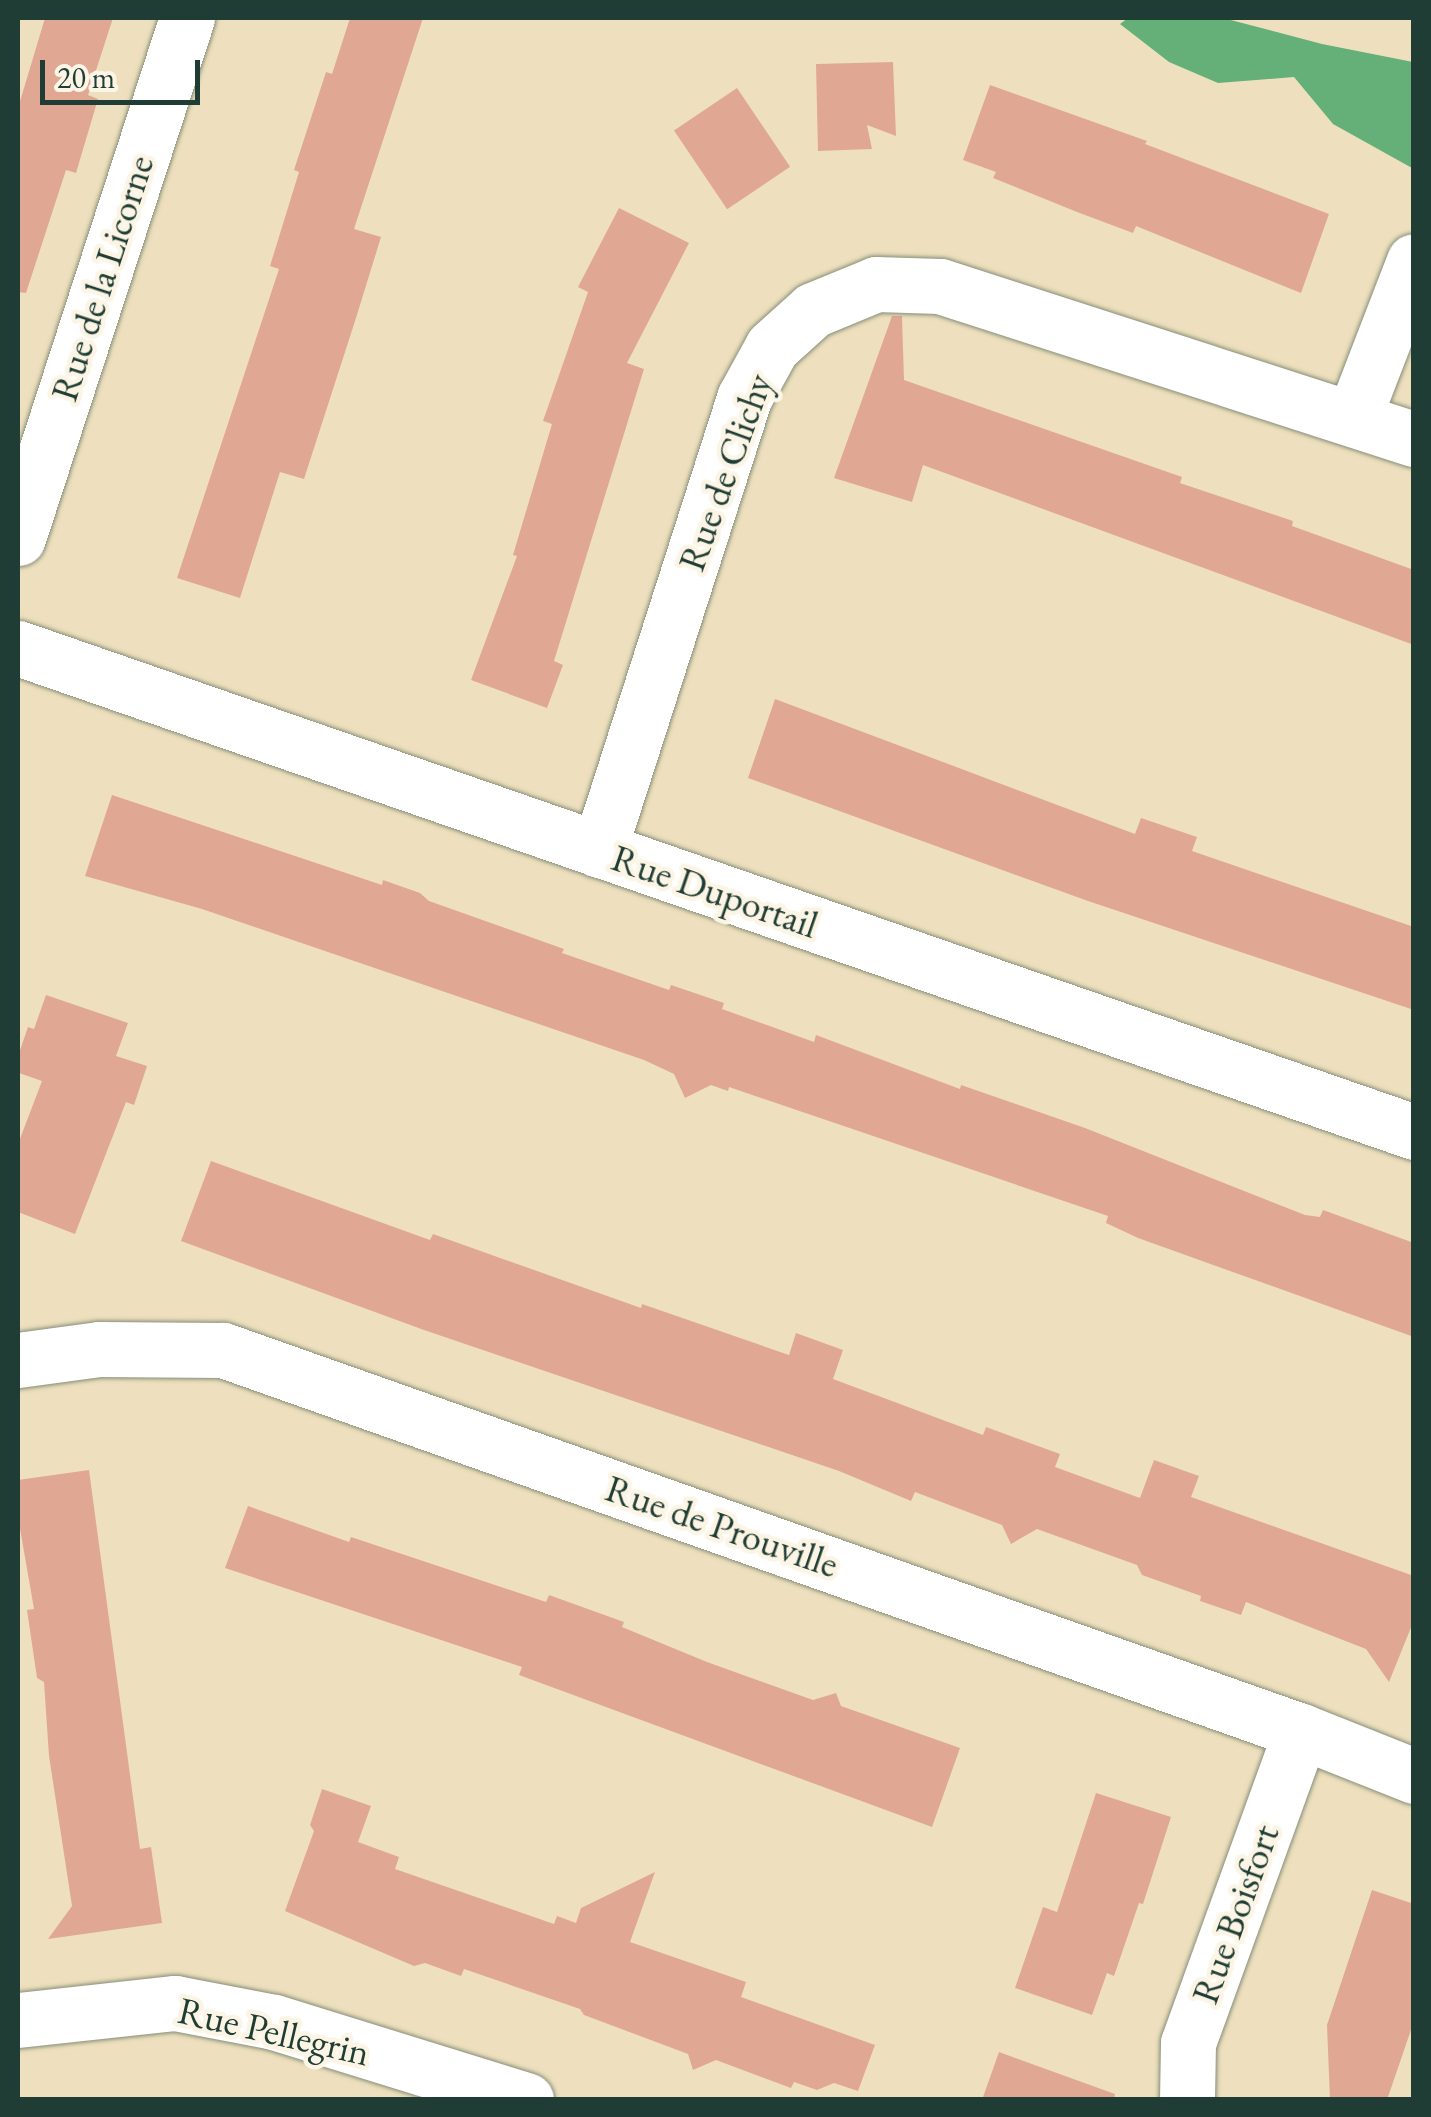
<!DOCTYPE html>
<html>
<head>
<meta charset="utf-8">
<style>
  body { margin:0 }
  #map { position:relative; width:1431px; height:2117px; overflow:hidden; background:#eee0be; font-family:"EB Garamond",serif }
  div>[style] { position:absolute }
  .forest>* { inset:0; background:#64b078 }
  .building>* { inset:0; background:#e0a893; transform-origin:0 0 }
  .roads { filter:drop-shadow(0 0 2px #868e79) drop-shadow(0 0 2px #868e79) }
  .minor>* { height:55px; margin:-27.5px; padding:0 27.5px; transform-origin:27.5px; border-radius:27.5px; background:#fff }
  span { translate:-50% -50%; white-space:nowrap; text-align:center; line-height:1.15; -webkit-text-stroke:9px #fcf5e5; paint-order:stroke }
  .street-label { font-size:38px; color:#1f3d34 }
  .frame { position:absolute; inset:0; border:20px solid #1f3d34; pointer-events:none }
  .scale { position:absolute; left:40px; top:60px; width:160px; height:45px; box-sizing:border-box; border:5px solid #1f3d34; border-top:0; padding-left:12px; font-size:30px; line-height:35px; white-space:nowrap; color:#1f3d34; -webkit-text-stroke:8px #fcf5e5; paint-order:stroke }
</style>
</head>
<body>
<div id="map">
  <div class="forest">
    <i style="clip-path:polygon(1128px 18px,1223px 18px,1322px 44px,1413px 62px,1412px 168px,1333px 124px,1294px 77px,1218px 83px,1169px 62px,1120px 24px)"></i>
  </div>
  <div class="building">
    <i style="clip-path:polygon(45px 18px,113px 18px,88px 95px,98px 99px,76px 173px,66px 170px,26px 293px,18px 292px,18px 108px)"></i>
    <i style="clip-path:polygon(350px 18px,423px 18px,354px 229px,381px 237px,356px 318px,304px 479px,280px 472px,240px 598px,177px 578px,279px 269px,270px 266px,299px 172px,294px 170px,326px 72px,332px 74px)"></i>
    <i style="clip-path:polygon(893px 62px,896px 136px,867px 125px,872px 149px,818px 151px,816px 64px)"></i>
    <i style="clip-path:polygon(990px 85px,1147px 141px,1145px 144px,1329px 214px,1301px 293px,1136px 226px,1133px 233px,1077px 212px,993px 178px,996px 172px,963px 160px)"></i>
    <i style="left:737px;top:88px;width:95px;height:76px;rotate:56deg"></i>
    <i style="clip-path:polygon(619px 208px,689px 243px,627px 363px,644px 369px,554px 661px,563px 665px,547px 708px,471px 680px,517px 556px,513px 555px,552px 424px,543px 421px,588px 292px,578px 287px)"></i>
    <i style="clip-path:polygon(892px 316px,902px 316px,904px 380px,1182px 477px,1180px 483px,1293px 521px,1292px 526px,1414px 570px,1414px 645px,923px 465px,912px 502px,834px 478px)"></i>
    <i style="clip-path:polygon(775px 699px,1135px 834px,1141px 818px,1197px 837px,1192px 851px,1414px 927px,1414px 1010px,1088px 901px,748px 778px)"></i>
    <i style="clip-path:polygon(112px 795px,382px 885px,383px 880px,420px 893px,429px 901px,564px 949px,562px 953px,669px 990px,671px 985px,724px 1003px,722px 1009px,814px 1042px,816px 1035px,960px 1089px,961px 1085px,1085px 1128px,1305px 1215px,1320px 1217px,1323px 1210px,1414px 1243px,1414px 1337px,1138px 1238px,1106px 1223px,1108px 1216px,729px 1087px,728px 1091px,711px 1085px,685px 1098px,674px 1074px,644px 1060px,202px 909px,85px 876px)"></i>
    <i style="clip-path:polygon(46px 995px,128px 1023px,116px 1056px,147px 1066px,134px 1105px,126px 1102px,75px 1234px,18px 1212px,18px 1144px,42px 1081px,19px 1073px,18px 1056px,28px 1027px,34px 1029px)"></i>
    <i style="clip-path:polygon(211px 1161px,430px 1240px,433px 1234px,641px 1308px,642px 1304px,789px 1355px,796px 1333px,843px 1350px,833px 1379px,983px 1435px,986px 1427px,1060px 1454px,1055px 1467px,1140px 1498px,1154px 1460px,1199px 1476px,1191px 1497px,1414px 1576px,1414px 1620px,1389px 1682px,1366px 1649px,1246px 1602px,1241px 1615px,1200px 1601px,1201px 1596px,1142px 1575px,1137px 1565px,1037px 1529px,1011px 1544px,1002px 1525px,915px 1492px,911px 1501px,839px 1471px,424px 1330px,181px 1241px)"></i>
    <i style="clip-path:polygon(89px 1470px,140px 1849px,151px 1847px,162px 1923px,48px 1939px,72px 1906px,49px 1756px,44px 1682px,37px 1678px,27px 1610px,34px 1609px,18px 1517px,18px 1480px)"></i>
    <i style="clip-path:polygon(248px 1506px,349px 1542px,351px 1537px,546px 1602px,549px 1595px,624px 1622px,622px 1627px,707px 1662px,813px 1700px,836px 1693px,841px 1706px,960px 1748px,932px 1827px,519px 1675px,522px 1667px,225px 1568px)"></i>
    <i style="clip-path:polygon(322px 1789px,371px 1806px,358px 1842px,399px 1857px,395px 1869px,554px 1924px,557px 1916px,576px 1923px,581px 1908px,655px 1872px,630px 1942px,746px 1982px,741px 1997px,875px 2045px,858px 2091px,834px 2083px,817px 2090px,794px 2082px,791px 2088px,716px 2060px,693px 2070px,688px 2054px,584px 2015px,580px 2009px,464px 1969px,461px 1976px,425px 1963px,414px 1966px,285px 1911px,314px 1831px,310px 1825px)"></i>
    <i style="clip-path:polygon(1096px 1793px,1171px 1817px,1143px 1904px,1139px 1903px,1114px 1976px,1107px 1973px,1092px 2015px,1015px 1988px,1043px 1907px,1057px 1912px)"></i>
    <i style="clip-path:polygon(1372px 1890px,1414px 1904px,1414px 2021px,1387px 2100px,1330px 2100px,1327px 2025px)"></i>
    <i style="clip-path:polygon(999px 2052px,1115px 2094px,1114px 2100px,982px 2100px)"></i>
  </div>
  <div class="roads">
    <div class="minor">
      <i style="left:1353px;top:419px;width:169px;rotate:-68.9deg"></i>
      <i style="left:18px;top:538px;width:547px;rotate:-72deg"></i>
      <i style="left:18px;top:648px;width:1478px;rotate:19.12deg"></i>
      <i style="left:599px;top:850px;width:475px;rotate:-72.2deg"></i>
      <i style="left:744px;top:398px;width:58px;rotate:-61.2deg"></i>
      <i style="left:772px;top:347px;width:55px;rotate:-42.1deg"></i>
      <i style="left:813px;top:310px;width:68px;rotate:-22.4deg"></i>
      <i style="left:876px;top:284px;width:64px;rotate:1.8deg"></i>
      <i style="left:940px;top:286px;width:498px;rotate:17.9deg"></i>
      <i style="left:18px;top:1360px;width:82px;rotate:-7.7deg"></i>
      <i style="left:99px;top:1349px;width:124px;rotate:0.5deg"></i>
      <i style="left:223px;top:1350px;width:1143px;rotate:19.47deg"></i>
      <i style="left:1301px;top:1731px;width:122px;rotate:21.7deg"></i>
      <i style="left:18px;top:2020px;width:158px;rotate:-6.2deg"></i>
      <i style="left:175px;top:2003px;width:101px;rotate:10.9deg"></i>
      <i style="left:274px;top:2022px;width:264px;rotate:17.2deg"></i>
      <i style="left:1187px;top:2100px;width:57px;rotate:-89deg"></i>
      <i style="left:1188px;top:2043px;width:332px;rotate:-70.1deg"></i>
    </div>
  </div>
  <div class="street-label">
    <span style="left:102px;top:278px;rotate:-72deg">Rue de la Licorne</span>
    <span style="left:725px;top:472px;rotate:-70deg">Rue de Clichy</span>
    <span style="left:715px;top:891px;rotate:19deg">Rue Duportail</span>
    <span style="left:722px;top:1526px;rotate:19deg">Rue de Prouville</span>
    <span style="left:1235px;top:1914px;rotate:-70deg">Rue Boisfort</span>
    <span style="left:274px;top:2031px;rotate:13deg">Rue Pellegrin</span>
  </div>
  <div class="frame"></div>
  <div class="scale">20 m</div>
</div>
</body>
</html>
